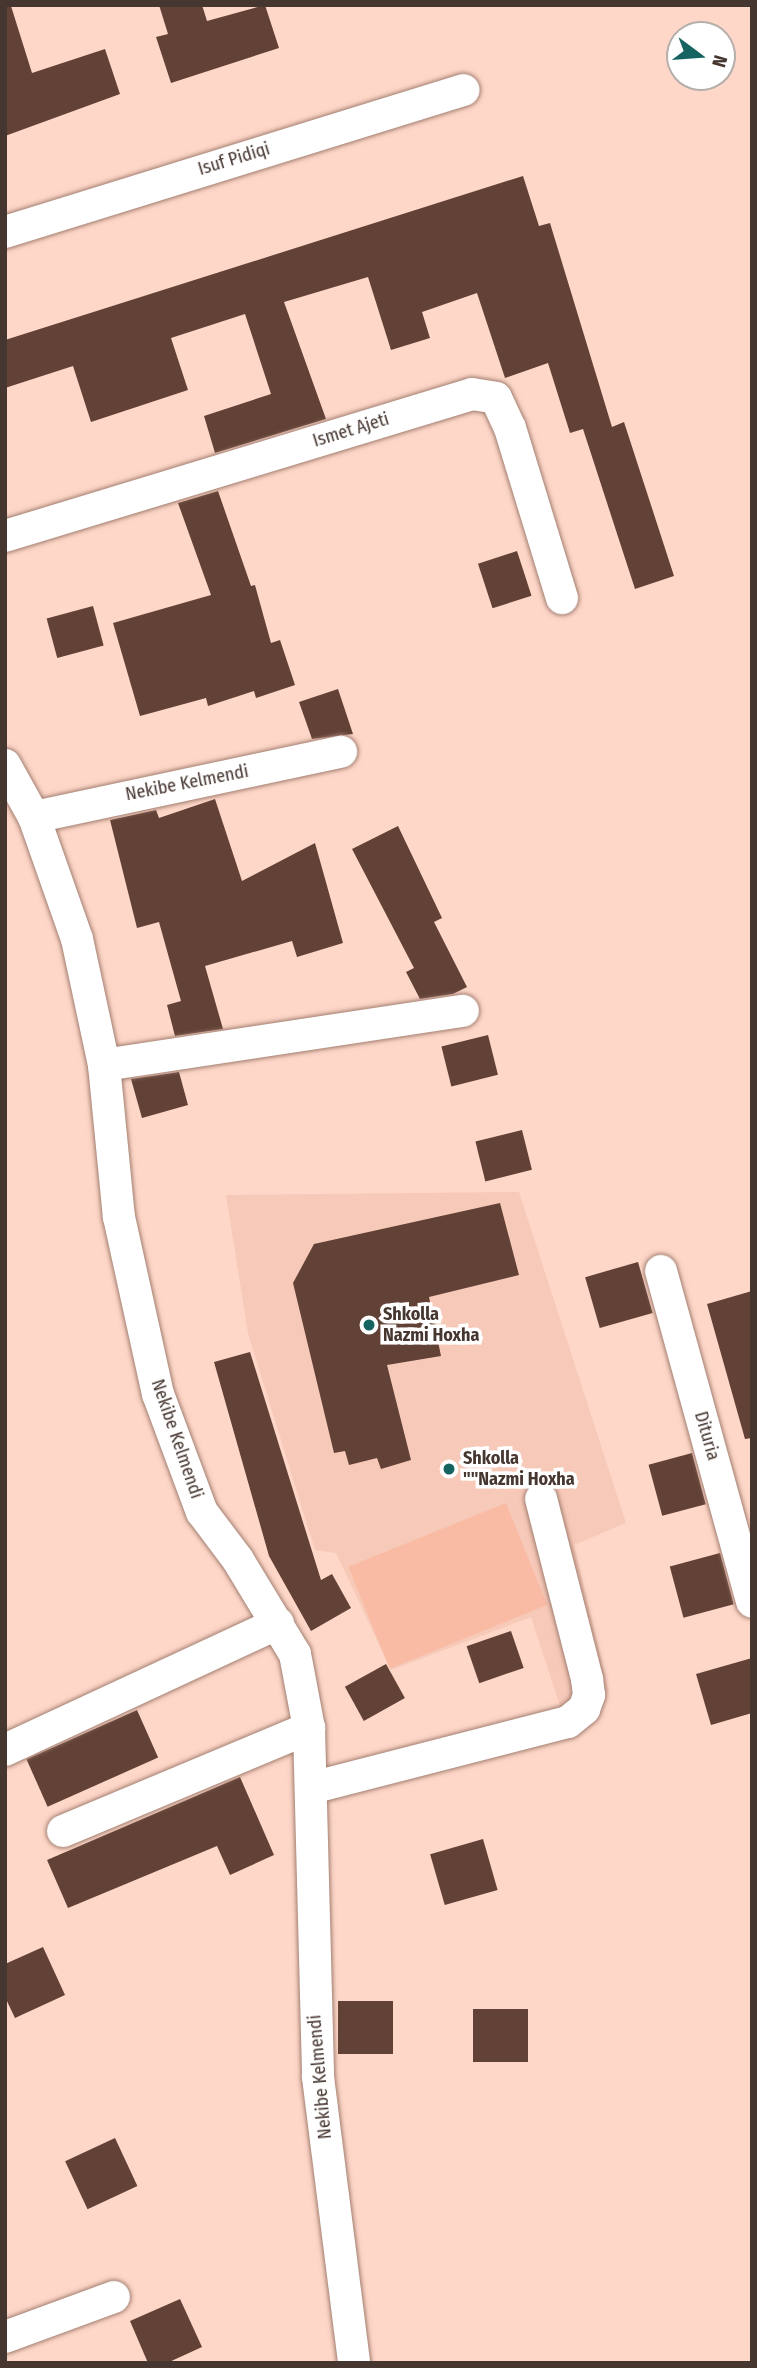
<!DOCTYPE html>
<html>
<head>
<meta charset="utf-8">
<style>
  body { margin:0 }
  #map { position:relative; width:757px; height:2368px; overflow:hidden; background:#fed7c8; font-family:"Fira Sans Condensed",sans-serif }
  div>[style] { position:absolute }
  .built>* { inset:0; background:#f7c9b8 }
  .green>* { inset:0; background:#f9bba3; transform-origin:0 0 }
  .building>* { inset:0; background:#624236; transform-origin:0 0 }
  .roads { filter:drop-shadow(0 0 2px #a27f71) drop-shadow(0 0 2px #a27f71) }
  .minor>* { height:32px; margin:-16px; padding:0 16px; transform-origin:16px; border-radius:16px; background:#fff }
  .dots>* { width:19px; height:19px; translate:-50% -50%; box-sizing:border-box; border:4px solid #fff; border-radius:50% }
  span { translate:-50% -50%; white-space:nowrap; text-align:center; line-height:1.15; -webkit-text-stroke:7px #fff; paint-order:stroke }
  .street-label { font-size:18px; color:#463630 }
  .poi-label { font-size:18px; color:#463630; font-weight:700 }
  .left { translate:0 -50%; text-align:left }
  .frame { position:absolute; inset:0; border:7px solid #463630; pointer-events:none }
  .north { position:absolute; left:666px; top:21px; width:70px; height:70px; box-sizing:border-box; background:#fff; border:2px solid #b5afac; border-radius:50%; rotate:106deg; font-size:19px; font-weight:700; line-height:28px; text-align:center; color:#463630 }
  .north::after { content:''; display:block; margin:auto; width:24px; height:32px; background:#156462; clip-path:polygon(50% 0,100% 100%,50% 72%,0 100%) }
</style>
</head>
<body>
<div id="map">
  <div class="built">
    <i style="clip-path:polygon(519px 1192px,626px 1523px,574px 1545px,609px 1692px,560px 1706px,531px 1617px,391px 1670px,336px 1553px,315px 1550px,248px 1333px,226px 1195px)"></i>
  </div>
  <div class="green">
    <i style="left:506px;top:1503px;width:110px;height:170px;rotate:68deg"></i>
  </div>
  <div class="building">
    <i style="clip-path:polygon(159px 5px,202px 5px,207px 21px,265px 5px,279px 48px,171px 83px,156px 37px,168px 34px)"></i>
    <i style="clip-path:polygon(11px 6px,32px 73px,105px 49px,120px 94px,5px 136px,5px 7px)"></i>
    <i style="clip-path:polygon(523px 176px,539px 226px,550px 223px,612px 427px,624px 422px,674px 576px,635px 589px,583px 429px,570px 433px,548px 363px,505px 378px,477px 293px,422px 312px,430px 338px,391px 350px,368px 277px,284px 302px,326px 419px,215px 453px,204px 416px,271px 394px,245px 314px,171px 338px,188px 390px,91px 422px,73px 366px,5px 388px,5px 340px)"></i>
    <i style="clip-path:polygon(218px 491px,251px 586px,255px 585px,271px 643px,280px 640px,295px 685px,256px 698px,254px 691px,208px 706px,206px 698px,140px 716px,113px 623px,211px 595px,178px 503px)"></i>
    <i style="left:517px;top:551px;width:47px;height:41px;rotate:72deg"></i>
    <i style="left:93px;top:606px;width:41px;height:48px;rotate:75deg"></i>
    <i style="clip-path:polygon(338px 689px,353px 734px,312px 739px,299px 702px)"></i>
    <i style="clip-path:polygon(215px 799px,242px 881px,315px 843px,343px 943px,297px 957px,292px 941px,205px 966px,223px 1029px,175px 1036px,167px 1005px,181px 1001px,159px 922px,137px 928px,110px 820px,156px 810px,159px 818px)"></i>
    <i style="clip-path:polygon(398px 826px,442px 918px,434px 922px,467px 987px,453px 994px,420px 999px,406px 972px,414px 968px,352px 849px)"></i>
    <i style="left:488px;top:1035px;width:41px;height:48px;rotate:76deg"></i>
    <i style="clip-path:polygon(179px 1072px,188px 1105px,142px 1118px,131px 1079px)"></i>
    <i style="left:522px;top:1130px;width:41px;height:48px;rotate:76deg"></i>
    <i style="clip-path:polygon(500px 1203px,519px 1275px,429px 1297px,441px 1356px,387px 1365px,411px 1460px,381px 1469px,377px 1458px,349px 1465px,345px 1451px,334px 1453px,293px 1283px,314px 1244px)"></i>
    <i style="left:638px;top:1262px;width:53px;height:55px;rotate:74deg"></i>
    <i style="clip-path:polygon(752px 1291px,752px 1438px,745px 1439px,707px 1304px)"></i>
    <i style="clip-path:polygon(250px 1352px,321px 1580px,332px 1574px,351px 1608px,311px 1631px,269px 1556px,214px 1362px)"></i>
    <i style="left:692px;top:1453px;width:53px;height:45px;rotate:75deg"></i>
    <i style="left:720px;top:1553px;width:53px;height:52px;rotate:75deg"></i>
    <i style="left:511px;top:1631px;width:39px;height:47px;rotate:71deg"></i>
    <i style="clip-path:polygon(752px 1658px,752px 1713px,711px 1725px,696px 1674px)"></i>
    <i style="left:386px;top:1664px;width:39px;height:47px;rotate:61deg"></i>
    <i style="left:137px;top:1710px;width:52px;height:121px;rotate:66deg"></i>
    <i style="clip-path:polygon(240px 1777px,274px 1855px,230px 1875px,217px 1846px,68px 1908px,47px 1860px)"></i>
    <i style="left:483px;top:1839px;width:53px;height:55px;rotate:74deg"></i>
    <i style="clip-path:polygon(43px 1947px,65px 1995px,15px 2018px,5px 1997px,5px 1964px)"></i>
    <i style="left:338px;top:2001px;width:55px;height:53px"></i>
    <i style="left:473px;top:2009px;width:55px;height:53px"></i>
    <i style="left:115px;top:2138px;width:53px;height:55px;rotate:65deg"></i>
    <i style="clip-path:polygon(180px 2299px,202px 2347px,167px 2363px,148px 2363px,130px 2321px)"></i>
  </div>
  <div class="roads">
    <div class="minor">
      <i style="left:5px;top:232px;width:480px;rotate:-17.2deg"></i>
      <i style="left:5px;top:536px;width:488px;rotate:-16.9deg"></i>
      <i style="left:472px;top:394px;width:24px;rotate:9deg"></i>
      <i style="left:496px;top:398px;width:33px;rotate:65deg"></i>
      <i style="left:510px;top:428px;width:178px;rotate:73deg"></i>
      <i style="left:5px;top:765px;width:60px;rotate:60.9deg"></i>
      <i style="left:34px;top:817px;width:129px;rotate:70.6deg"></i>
      <i style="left:77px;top:939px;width:129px;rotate:77.9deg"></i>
      <i style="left:104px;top:1065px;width:153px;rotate:84.4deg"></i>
      <i style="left:119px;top:1217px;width:181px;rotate:77.6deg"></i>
      <i style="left:158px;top:1394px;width:126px;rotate:69.6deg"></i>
      <i style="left:202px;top:1512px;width:60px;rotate:53.1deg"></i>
      <i style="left:238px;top:1560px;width:110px;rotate:58.8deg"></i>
      <i style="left:295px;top:1654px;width:75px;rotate:79.3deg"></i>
      <i style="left:309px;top:1728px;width:349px;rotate:88.5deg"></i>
      <i style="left:318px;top:2077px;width:288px;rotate:82.8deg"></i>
      <i style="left:34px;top:817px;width:314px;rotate:-12deg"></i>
      <i style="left:104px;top:1065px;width:363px;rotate:-8.6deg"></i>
      <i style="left:661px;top:1271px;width:343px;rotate:74.6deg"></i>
      <i style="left:5px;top:1750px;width:301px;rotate:-24.9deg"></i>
      <i style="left:311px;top:1788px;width:265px;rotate:-14.4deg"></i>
      <i style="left:568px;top:1722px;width:21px;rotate:-39deg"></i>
      <i style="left:584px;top:1709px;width:15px;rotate:-70deg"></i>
      <i style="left:589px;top:1695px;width:16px;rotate:-97deg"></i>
      <i style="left:587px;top:1679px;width:186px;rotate:-104.3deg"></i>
      <i style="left:63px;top:1831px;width:267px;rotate:-22.7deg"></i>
      <i style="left:5px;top:2337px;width:116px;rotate:-20.2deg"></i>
    </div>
  </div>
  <div class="dots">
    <i style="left:369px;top:1325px;background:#156462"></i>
    <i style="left:449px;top:1469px;background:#156462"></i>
  </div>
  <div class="street-label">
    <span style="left:234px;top:159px;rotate:-17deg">Isuf Pidiqi</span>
    <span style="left:351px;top:430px;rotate:-17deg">Ismet Ajeti</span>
    <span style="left:187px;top:783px;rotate:-11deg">Nekibe Kelmendi</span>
    <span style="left:707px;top:1436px;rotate:74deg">Dituria</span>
    <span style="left:177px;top:1439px;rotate:71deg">Nekibe Kelmendi</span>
    <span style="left:320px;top:2077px;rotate:-95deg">Nekibe Kelmendi</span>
  </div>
  <div class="poi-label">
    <span class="left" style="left:383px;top:1325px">Shkolla<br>Nazmi Hoxha</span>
    <span class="left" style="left:463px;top:1469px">Shkolla<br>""Nazmi Hoxha</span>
  </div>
  <div class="frame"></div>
  <div class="north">N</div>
</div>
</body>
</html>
